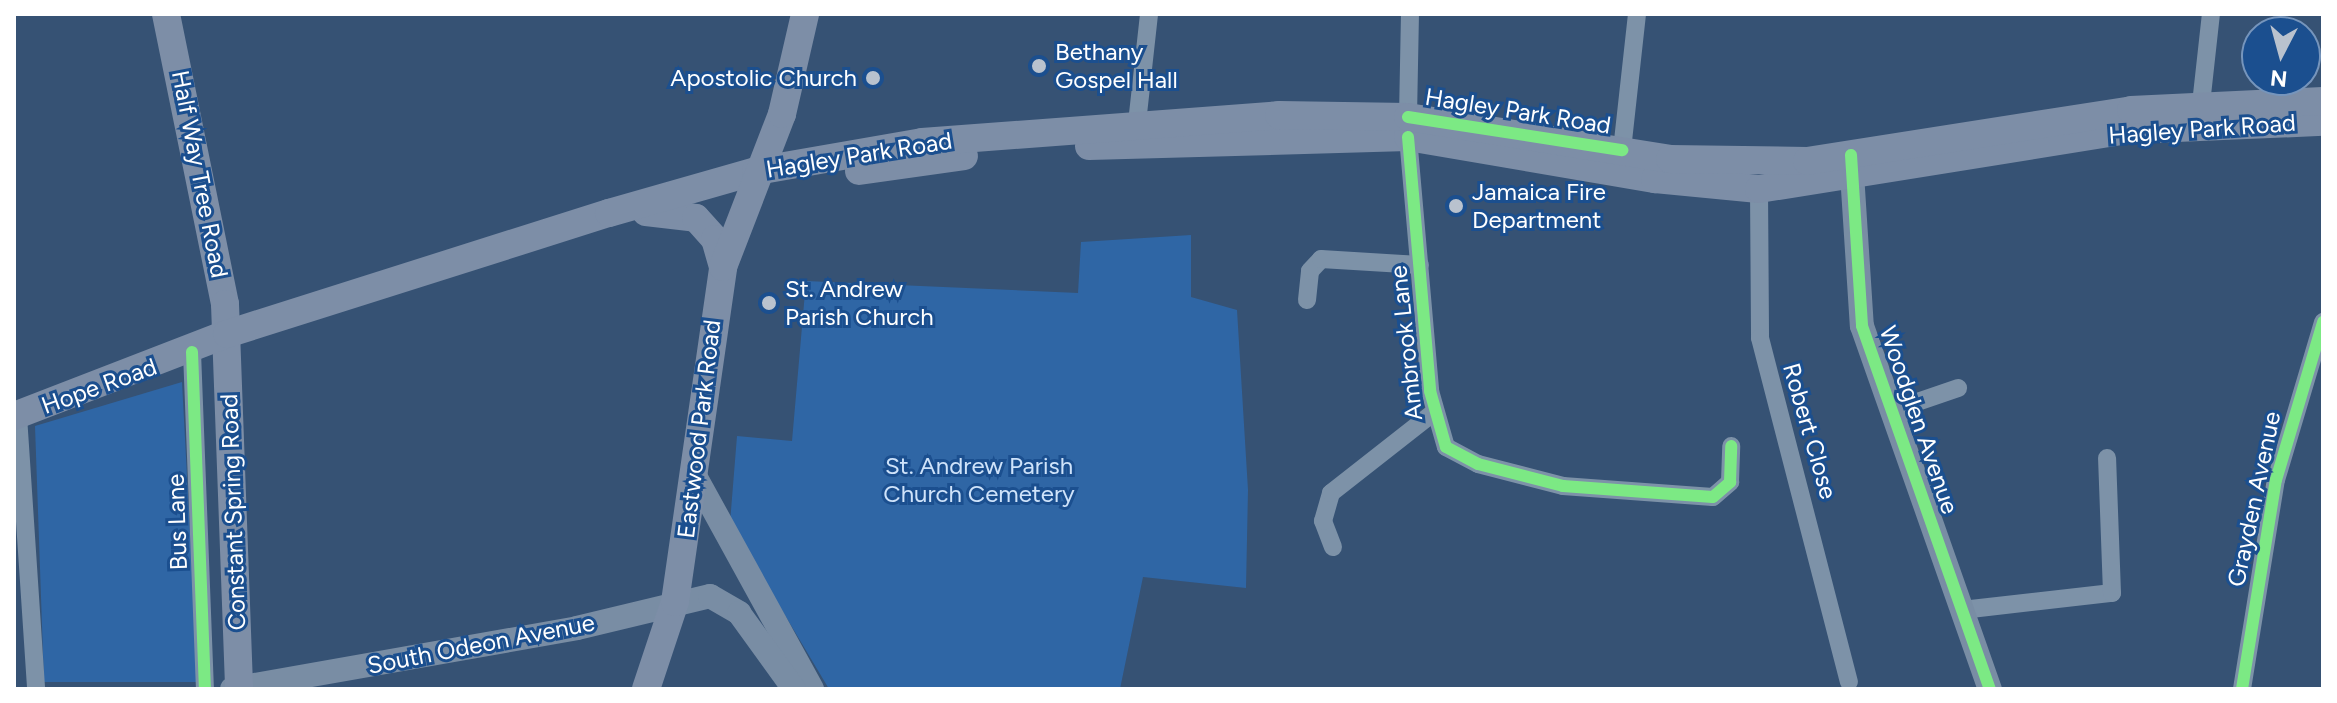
<!DOCTYPE html>
<html>
<head>
<meta charset="utf-8">
<style>
  body { margin:0 }
  #map { position:relative; width:2337px; height:703px; overflow:hidden; background:#365274; font-family:Figtree,sans-serif }
  div>[style] { position:absolute }
  .green>* { inset:0; background:#2f66a5 }
  .street>* { height:18px; margin:-9px; padding:0 9px; transform-origin:9px; border-radius:9px; background:#7d92a8 }
  .secondary>* { height:24px; margin:-12px; padding:0 12px; transform-origin:12px; border-radius:12px; background:#798da4 }
  .primary>* { height:28px; margin:-14px; padding:0 14px; transform-origin:14px; border-radius:14px; background:#7d8ea7 }
  .cycleway>* { height:12px; margin:-6px; padding:0 6px; transform-origin:6px; border-radius:6px; background:#7ce984 }
  .dots>* { width:22px; height:22px; translate:-50% -50%; box-sizing:border-box; border:4px solid #1b4f8f; border-radius:50% }
  span { translate:-50% -50%; white-space:nowrap; text-align:center; line-height:1.15; -webkit-text-stroke:6px #1b4f8f; paint-order:stroke }
  .poi-label { font-size:24px; color:#fff }
  .left { translate:0 -50%; text-align:left }
  .right { translate:-100% -50%; text-align:right }
  .street-label { font-size:24px; color:#fff }
  .park-label { font-size:24px; color:#cfe3fa }
  .frame { position:absolute; inset:0; border:16px solid #fff; pointer-events:none }
  .north { position:absolute; left:2241px; top:16px; width:80px; height:80px; box-sizing:border-box; background:#1b4f8f; border:2px solid #7695bc; border-radius:50%; rotate:186deg; font-size:22px; font-weight:700; line-height:32px; text-align:center; color:#fff }
  .north::after { content:''; display:block; margin:auto; width:28px; height:36px; background:#b9c2ce; clip-path:polygon(50% 0,100% 100%,50% 72%,0 100%) }
</style>
</head>
<body>
<div id="map">
  <div class="green">
    <i style="clip-path:polygon(1191px 235px,1191px 297px,1237px 310px,1248px 490px,1246px 588px,1143px 577px,1120px 689px,829px 689px,730px 523px,737px 436px,792px 441px,806px 281px,1078px 293px,1081px 242px)"></i>
    <i style="clip-path:polygon(182px 382px,198px 682px,44px 682px,35px 426px)"></i>
  </div>
  <div class="street">
    <i style="left:2201px;top:104px;width:91px;rotate:-83.7deg"></i>
    <i style="left:1408px;top:117px;width:103px;rotate:-88.9deg"></i>
    <i style="left:1137px;top:123px;width:110px;rotate:-83.7deg"></i>
    <i style="left:1408px;top:137px;width:255px;rotate:85deg"></i>
    <i style="left:1430px;top:391px;width:58px;rotate:74.1deg"></i>
    <i style="left:1446px;top:447px;width:36px;rotate:28deg"></i>
    <i style="left:1478px;top:464px;width:88px;rotate:14.5deg"></i>
    <i style="left:1563px;top:486px;width:150px;rotate:4.2deg"></i>
    <i style="left:1713px;top:497px;width:23px;rotate:-41deg"></i>
    <i style="left:1730px;top:482px;width:36px;rotate:-88deg"></i>
    <i style="left:1622px;top:150px;width:137px;rotate:-83.7deg"></i>
    <i style="left:1759px;top:189px;width:149px;rotate:89.6deg"></i>
    <i style="left:1760px;top:338px;width:355px;rotate:75.5deg"></i>
    <i style="left:1307px;top:300px;width:29px;rotate:-84deg"></i>
    <i style="left:1310px;top:271px;width:16px;rotate:-47deg"></i>
    <i style="left:1321px;top:259px;width:99px;rotate:3.5deg"></i>
    <i style="left:192px;top:352px;width:337px;rotate:87.8deg"></i>
    <i style="left:1891px;top:411px;width:71px;rotate:-18.9deg"></i>
    <i style="left:18px;top:416px;width:274px;rotate:86.2deg"></i>
    <i style="left:1333px;top:547px;width:28px;rotate:-111deg"></i>
    <i style="left:1323px;top:521px;width:29px;rotate:-74deg"></i>
    <i style="left:1331px;top:493px;width:130px;rotate:-38.1deg"></i>
    <i style="left:1962px;top:610px;width:151px;rotate:-6.5deg"></i>
    <i style="left:2112px;top:593px;width:135px;rotate:-92.1deg"></i>
    <i style="left:2242px;top:689px;width:212px;rotate:-80.8deg"></i>
    <i style="left:2276px;top:480px;width:165px;rotate:-73.4deg"></i>
  </div>
  <div class="secondary">
    <i style="left:1851px;top:158px;width:168px;rotate:86.3deg"></i>
    <i style="left:1862px;top:326px;width:385px;rotate:70.6deg"></i>
    <i style="left:695px;top:476px;width:243px;rotate:61.2deg"></i>
    <i style="left:232px;top:689px;width:350px;rotate:-10deg"></i>
    <i style="left:577px;top:628px;width:137px;rotate:-13.5deg"></i>
    <i style="left:710px;top:596px;width:34px;rotate:30deg"></i>
    <i style="left:739px;top:613px;width:94px;rotate:54.1deg"></i>
  </div>
  <div class="primary">
    <i style="left:166px;top:14px;width:296px;rotate:78.5deg"></i>
    <i style="left:225px;top:304px;width:385px;rotate:87.9deg"></i>
    <i style="left:1089px;top:146px;width:319px;rotate:-1.6deg"></i>
    <i style="left:1408px;top:137px;width:251px;rotate:9.7deg"></i>
    <i style="left:1655px;top:179px;width:104px;rotate:5.5deg"></i>
    <i style="left:1759px;top:189px;width:375px;rotate:-9.1deg"></i>
    <i style="left:2129px;top:130px;width:194px;rotate:-2.4deg"></i>
    <i style="left:859px;top:171px;width:106px;rotate:-8.1deg"></i>
    <i style="left:646px;top:212px;width:50px;rotate:6.8deg"></i>
    <i style="left:696px;top:218px;width:28px;rotate:48deg"></i>
    <i style="left:715px;top:239px;width:29px;rotate:74deg"></i>
    <i style="left:14px;top:416px;width:228px;rotate:-21.1deg"></i>
    <i style="left:227px;top:334px;width:401px;rotate:-17.6deg"></i>
    <i style="left:609px;top:213px;width:153px;rotate:-15.9deg"></i>
    <i style="left:756px;top:171px;width:169px;rotate:-9.9deg"></i>
    <i style="left:922px;top:142px;width:358px;rotate:-4.3deg"></i>
    <i style="left:1279px;top:115px;width:129px;rotate:0.9deg"></i>
    <i style="left:1408px;top:117px;width:265px;rotate:9.1deg"></i>
    <i style="left:1670px;top:159px;width:137px;rotate:0.8deg"></i>
    <i style="left:1807px;top:161px;width:328px;rotate:-8.9deg"></i>
    <i style="left:2131px;top:110px;width:192px;rotate:-2.7deg"></i>
    <i style="left:646px;top:689px;width:92px;rotate:-71.6deg"></i>
    <i style="left:675px;top:602px;width:338px;rotate:-81.8deg"></i>
    <i style="left:723px;top:267px;width:164px;rotate:-68.9deg"></i>
    <i style="left:782px;top:114px;width:103px;rotate:-77deg"></i>
  </div>
  <div class="cycleway">
    <i style="left:1408px;top:117px;width:217px;rotate:8.8deg"></i>
    <i style="left:1408px;top:137px;width:255px;rotate:85deg"></i>
    <i style="left:1430px;top:391px;width:58px;rotate:74.1deg"></i>
    <i style="left:1446px;top:447px;width:36px;rotate:28deg"></i>
    <i style="left:1478px;top:464px;width:88px;rotate:14.5deg"></i>
    <i style="left:1563px;top:486px;width:150px;rotate:4.2deg"></i>
    <i style="left:1713px;top:497px;width:23px;rotate:-41deg"></i>
    <i style="left:1730px;top:482px;width:36px;rotate:-88deg"></i>
    <i style="left:1851px;top:155px;width:171px;rotate:86.3deg"></i>
    <i style="left:1862px;top:326px;width:385px;rotate:70.6deg"></i>
    <i style="left:192px;top:352px;width:337px;rotate:87.8deg"></i>
    <i style="left:2242px;top:689px;width:212px;rotate:-80.8deg"></i>
    <i style="left:2276px;top:480px;width:165px;rotate:-73.4deg"></i>
  </div>
  <div class="dots">
    <i style="left:1039px;top:66px;background:#b9c2ce"></i>
    <i style="left:873px;top:78px;background:#b9c2ce"></i>
    <i style="left:1456px;top:206px;background:#b9c2ce"></i>
    <i style="left:769px;top:303px;background:#b9c2ce"></i>
  </div>
  <div class="poi-label">
    <span class="left" style="left:1055px;top:66px">Bethany<br>Gospel Hall</span>
    <span class="right" style="left:857px;top:78px">Apostolic Church</span>
    <span class="left" style="left:1472px;top:206px">Jamaica Fire<br>Department</span>
    <span class="left" style="left:785px;top:303px">St. Andrew<br>Parish Church</span>
  </div>
  <div class="street-label">
    <span style="left:1518px;top:111px;rotate:9deg">Hagley Park Road</span>
    <span style="left:2202px;top:129px;rotate:-4deg">Hagley Park Road</span>
    <span style="left:859px;top:155px;rotate:-9deg">Hagley Park Road</span>
    <span style="left:200px;top:174px;rotate:79deg">Half Way Tree Road</span>
    <span style="left:1406px;top:343px;rotate:-96deg">Ambrook Lane</span>
    <span style="left:99px;top:386px;rotate:-20deg">Hope Road</span>
    <span style="left:1919px;top:420px;rotate:71deg">Woodglen Avenue</span>
    <span style="left:699px;top:429px;rotate:-83deg">Eastwood Park Road</span>
    <span style="left:1810px;top:431px;rotate:74deg">Robert Close</span>
    <span style="left:2254px;top:499px;rotate:-78deg">Grayden Avenue</span>
    <span style="left:233px;top:512px;rotate:-92deg">Constant Spring Road</span>
    <span style="left:177px;top:522px;rotate:-92deg">Bus Lane</span>
    <span style="left:481px;top:644px;rotate:-11deg">South Odeon Avenue</span>
  </div>
  <div class="park-label">
    <span style="left:979px;top:480px">St. Andrew Parish<br>Church Cemetery</span>
  </div>
  <div class="frame"></div>
  <div class="north">N</div>
</div>
</body>
</html>
